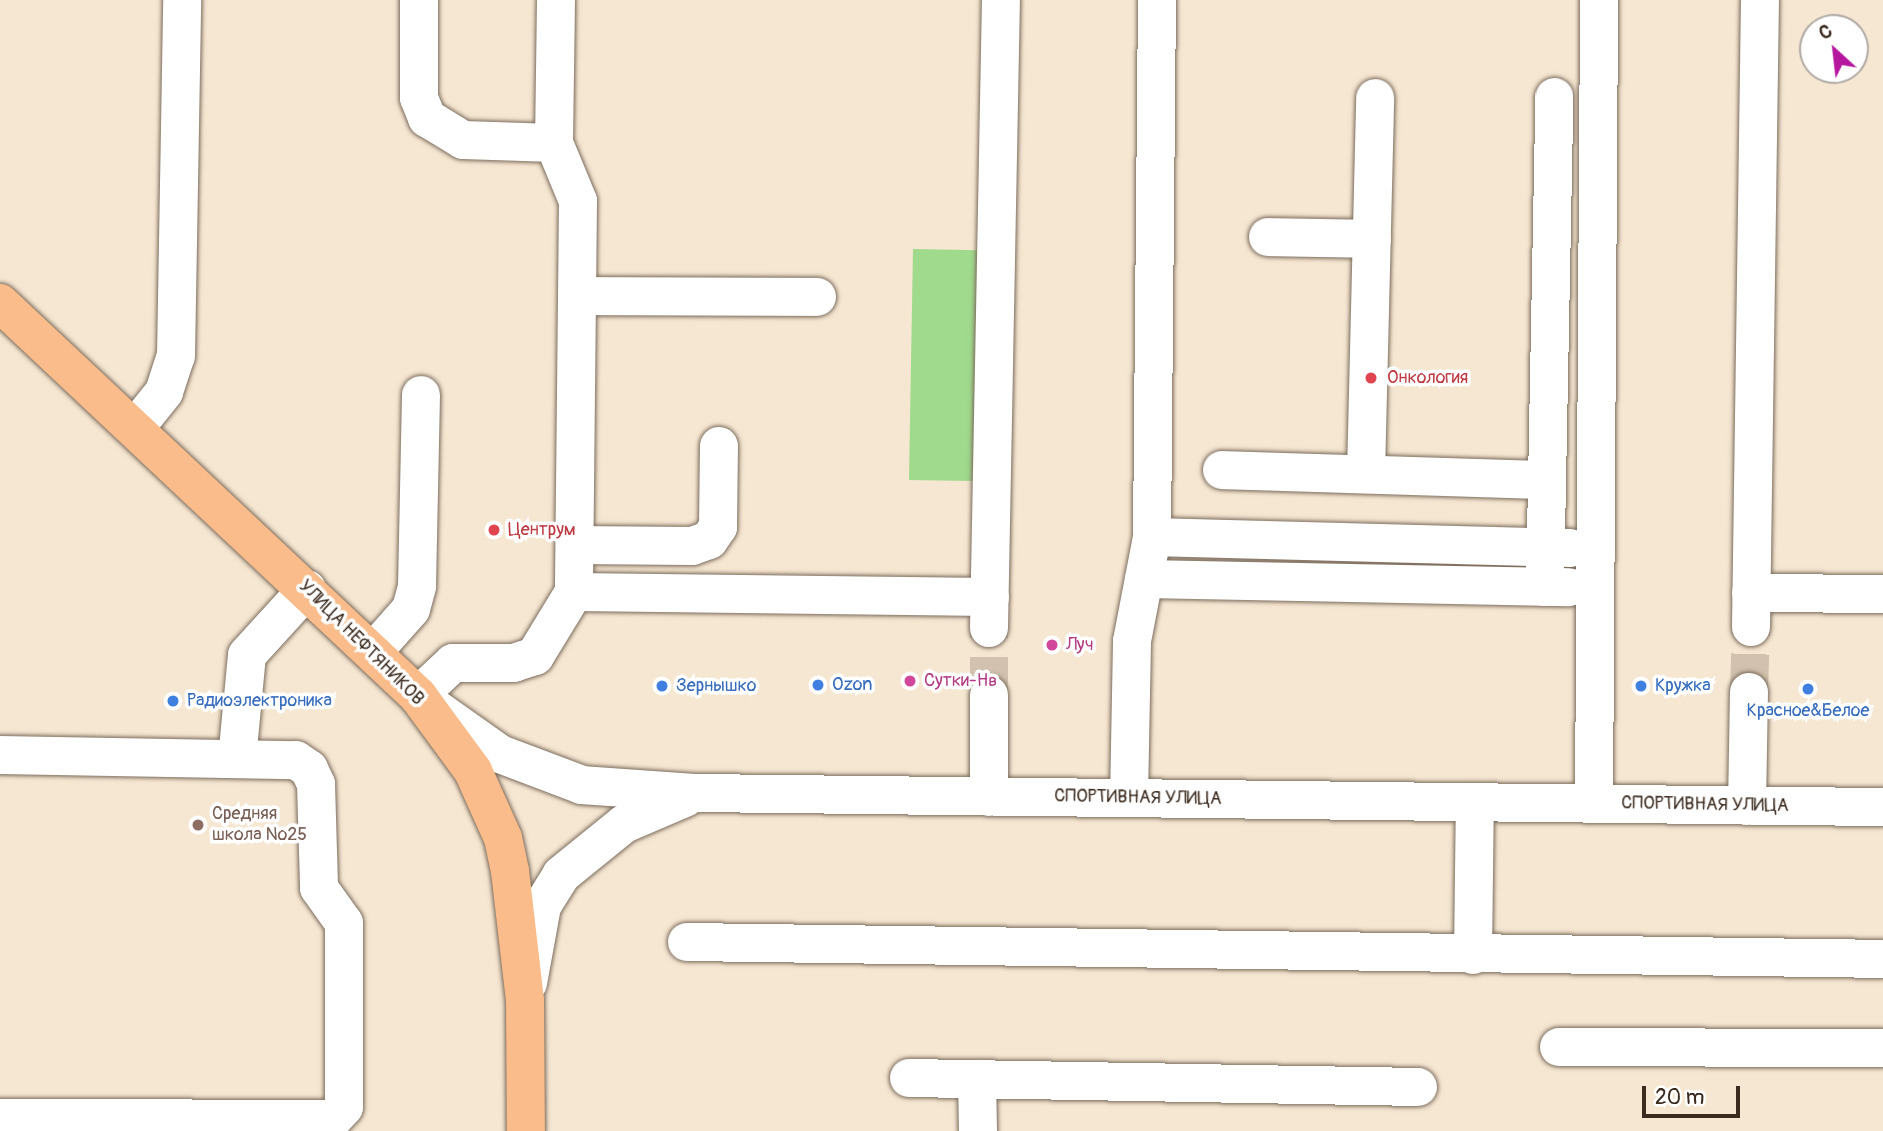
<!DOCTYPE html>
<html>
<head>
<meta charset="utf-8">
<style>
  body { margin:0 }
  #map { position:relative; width:1883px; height:1131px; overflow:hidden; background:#f6e7d2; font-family:Pangolin,sans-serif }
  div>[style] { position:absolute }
  .green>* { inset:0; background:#a0da8d; transform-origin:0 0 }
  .minor-tunnel>* { height:38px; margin-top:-19px; transform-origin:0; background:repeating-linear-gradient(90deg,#d1c1ae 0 38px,transparent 0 57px) }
  .roads { filter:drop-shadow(0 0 2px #7c6c5d) drop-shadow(0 0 2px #7c6c5d) }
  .minor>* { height:38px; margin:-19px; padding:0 19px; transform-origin:19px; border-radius:19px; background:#fff }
  .major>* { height:38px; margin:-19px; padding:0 19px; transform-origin:19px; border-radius:19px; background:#f9bc8a }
  .dots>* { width:19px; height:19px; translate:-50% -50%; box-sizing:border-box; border:4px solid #fff; border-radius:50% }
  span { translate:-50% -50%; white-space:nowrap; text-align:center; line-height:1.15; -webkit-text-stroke:7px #fff; paint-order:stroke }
  .health-label { font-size:18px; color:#be3a42 }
  .left { translate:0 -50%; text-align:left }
  .street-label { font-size:18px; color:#3b2a1e }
  .hotel-label { font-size:18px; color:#b23c85 }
  .shop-label { font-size:18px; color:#366cbe }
  .education-label { font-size:18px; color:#785e54 }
  .north { position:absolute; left:1799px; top:14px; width:70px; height:70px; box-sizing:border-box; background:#fff; border:2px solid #b1aaa5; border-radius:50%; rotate:333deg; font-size:19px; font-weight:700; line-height:28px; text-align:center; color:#3b2a1e }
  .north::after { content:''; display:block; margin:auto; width:24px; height:32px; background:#b5179e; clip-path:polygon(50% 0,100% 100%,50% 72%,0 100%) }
  .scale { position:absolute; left:1642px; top:1086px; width:98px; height:32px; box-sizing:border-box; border:4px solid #3b2a1e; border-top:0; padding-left:9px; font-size:21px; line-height:24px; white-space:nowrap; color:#3b2a1e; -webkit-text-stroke:5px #fff; paint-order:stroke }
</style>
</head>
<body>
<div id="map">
  <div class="green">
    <i style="left:913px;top:249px;width:65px;height:231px;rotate:1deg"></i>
  </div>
  <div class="minor-tunnel">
    <i style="left:1749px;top:692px;width:65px;rotate:-88.2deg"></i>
    <i style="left:989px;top:695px;width:67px;rotate:-90deg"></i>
  </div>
  <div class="roads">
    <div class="minor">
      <i style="left:419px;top:0;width:98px;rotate:90deg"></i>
      <i style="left:419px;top:98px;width:22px;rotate:68deg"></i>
      <i style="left:427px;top:118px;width:42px;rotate:31.4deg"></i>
      <i style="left:463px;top:140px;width:91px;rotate:1.9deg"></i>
      <i style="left:554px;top:143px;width:63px;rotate:67.5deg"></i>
      <i style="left:578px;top:201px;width:391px;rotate:90.6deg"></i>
      <i style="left:574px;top:592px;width:75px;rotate:121.4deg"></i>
      <i style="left:535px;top:656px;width:22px;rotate:162deg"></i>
      <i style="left:514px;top:663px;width:61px;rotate:180deg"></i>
      <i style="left:453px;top:663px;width:48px;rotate:136.7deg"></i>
      <i style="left:418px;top:696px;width:100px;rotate:35.3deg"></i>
      <i style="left:500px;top:754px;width:88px;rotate:20.7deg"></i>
      <i style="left:582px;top:785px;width:115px;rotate:4deg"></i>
      <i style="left:697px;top:793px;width:1186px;rotate:0.68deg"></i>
      <i style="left:554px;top:143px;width:143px;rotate:-89.2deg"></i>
      <i style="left:1268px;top:237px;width:104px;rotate:1.1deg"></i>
      <i style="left:577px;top:296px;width:240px;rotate:0.2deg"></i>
      <i style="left:136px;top:427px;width:45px;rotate:-51.3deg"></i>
      <i style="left:164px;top:392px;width:38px;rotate:-72deg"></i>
      <i style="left:176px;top:356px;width:356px;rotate:-89deg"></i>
      <i style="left:1222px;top:470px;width:325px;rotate:1.8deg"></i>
      <i style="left:1366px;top:474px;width:376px;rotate:-88.6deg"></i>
      <i style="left:1152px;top:537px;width:418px;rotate:1.5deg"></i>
      <i style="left:575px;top:545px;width:117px;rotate:0.5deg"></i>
      <i style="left:692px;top:546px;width:18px;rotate:-19deg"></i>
      <i style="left:709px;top:540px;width:16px;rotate:-55deg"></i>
      <i style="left:718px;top:527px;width:81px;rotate:-89.3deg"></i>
      <i style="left:1144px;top:579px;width:425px;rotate:1.1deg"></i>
      <i style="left:1545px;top:587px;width:490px;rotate:-88.9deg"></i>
      <i style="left:574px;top:592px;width:416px;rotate:0.7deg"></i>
      <i style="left:1751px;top:593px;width:132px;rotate:0.4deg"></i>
      <i style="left:1751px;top:627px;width:627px;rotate:-89.18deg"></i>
      <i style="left:989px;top:628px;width:628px;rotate:-88.91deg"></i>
      <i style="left:373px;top:652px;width:57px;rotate:-48.5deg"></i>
      <i style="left:411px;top:609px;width:24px;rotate:-75deg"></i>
      <i style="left:417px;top:586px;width:191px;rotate:-88.8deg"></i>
      <i style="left:0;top:755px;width:296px;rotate:1deg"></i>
      <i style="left:296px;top:760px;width:16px;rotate:35deg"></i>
      <i style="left:309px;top:769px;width:17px;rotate:65deg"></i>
      <i style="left:316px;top:784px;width:104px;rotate:88.3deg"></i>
      <i style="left:319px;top:888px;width:43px;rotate:54.5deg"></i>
      <i style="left:344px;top:923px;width:184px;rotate:90deg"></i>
      <i style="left:344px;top:1107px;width:16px;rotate:133deg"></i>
      <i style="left:333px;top:1119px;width:333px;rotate:-179.8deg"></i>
      <i style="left:237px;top:759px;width:104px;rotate:-84.5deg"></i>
      <i style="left:247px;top:655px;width:89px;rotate:-47.7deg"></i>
      <i style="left:989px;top:797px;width:102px;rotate:-90deg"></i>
      <i style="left:1129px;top:798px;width:157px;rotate:-88.9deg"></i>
      <i style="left:1132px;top:641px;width:106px;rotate:-79.1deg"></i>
      <i style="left:1152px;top:537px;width:537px;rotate:-89.47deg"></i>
      <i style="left:1594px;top:804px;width:804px;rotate:-89.64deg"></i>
      <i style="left:1747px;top:806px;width:114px;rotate:-89deg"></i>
      <i style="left:687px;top:942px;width:1196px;rotate:0.81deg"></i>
      <i style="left:1473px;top:955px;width:153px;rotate:-89.3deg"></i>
      <i style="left:528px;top:983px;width:78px;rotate:-79.7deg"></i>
      <i style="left:542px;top:906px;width:36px;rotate:-58deg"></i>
      <i style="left:561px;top:875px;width:81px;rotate:-39deg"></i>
      <i style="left:624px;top:824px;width:66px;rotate:-23.1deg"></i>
      <i style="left:1559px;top:1047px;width:324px;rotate:0.2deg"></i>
      <i style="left:909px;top:1078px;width:509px;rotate:1.01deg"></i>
      <i style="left:977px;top:1079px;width:52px;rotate:88.9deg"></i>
    </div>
    <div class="major">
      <i style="left:0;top:303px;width:574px;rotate:43.23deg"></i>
      <i style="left:418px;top:696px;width:93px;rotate:53.7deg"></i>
      <i style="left:473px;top:771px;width:73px;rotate:65.9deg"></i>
      <i style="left:503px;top:838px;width:34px;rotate:78deg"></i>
      <i style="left:510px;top:871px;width:130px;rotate:83.4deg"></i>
      <i style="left:525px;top:1000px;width:131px;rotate:89.6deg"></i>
    </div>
  </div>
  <div class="dots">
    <i style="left:1371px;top:378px;background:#e0444e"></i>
    <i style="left:494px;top:530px;background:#e0444e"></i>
    <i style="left:1052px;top:645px;background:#d1479c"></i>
    <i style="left:910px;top:681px;background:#d1479c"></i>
    <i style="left:818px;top:685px;background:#3f7fe0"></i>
    <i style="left:662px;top:686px;background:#3f7fe0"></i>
    <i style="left:1641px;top:686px;background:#3f7fe0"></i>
    <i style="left:1808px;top:689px;background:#3f7fe0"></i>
    <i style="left:173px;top:701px;background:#3f7fe0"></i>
    <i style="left:198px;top:825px;background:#8d6e63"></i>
  </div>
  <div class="health-label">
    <span class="left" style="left:1387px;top:378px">Онкология</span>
    <span class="left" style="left:508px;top:530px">Центрум</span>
  </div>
  <div class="street-label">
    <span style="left:361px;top:643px;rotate:45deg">УЛИЦА НЕФТЯНИКОВ</span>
    <span style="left:1138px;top:798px;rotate:1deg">СПОРТИВНАЯ УЛИЦА</span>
    <span style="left:1705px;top:805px;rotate:1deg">СПОРТИВНАЯ УЛИЦА</span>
  </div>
  <div class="hotel-label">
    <span class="left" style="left:1066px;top:645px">Луч</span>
    <span class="left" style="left:924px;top:681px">Сутки-Нв</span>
  </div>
  <div class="shop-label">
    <span class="left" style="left:832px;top:685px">Ozon</span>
    <span class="left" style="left:676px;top:686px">Зернышко</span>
    <span class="left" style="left:1655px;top:686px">Кружка</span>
    <span class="left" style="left:187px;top:701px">Радиоэлектроника</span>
    <span style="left:1808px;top:711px">Красное&amp;Белое</span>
  </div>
  <div class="education-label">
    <span class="left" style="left:212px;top:825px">Средняя<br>школа №25</span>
  </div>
  <div class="north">С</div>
  <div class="scale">20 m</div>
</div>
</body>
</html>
